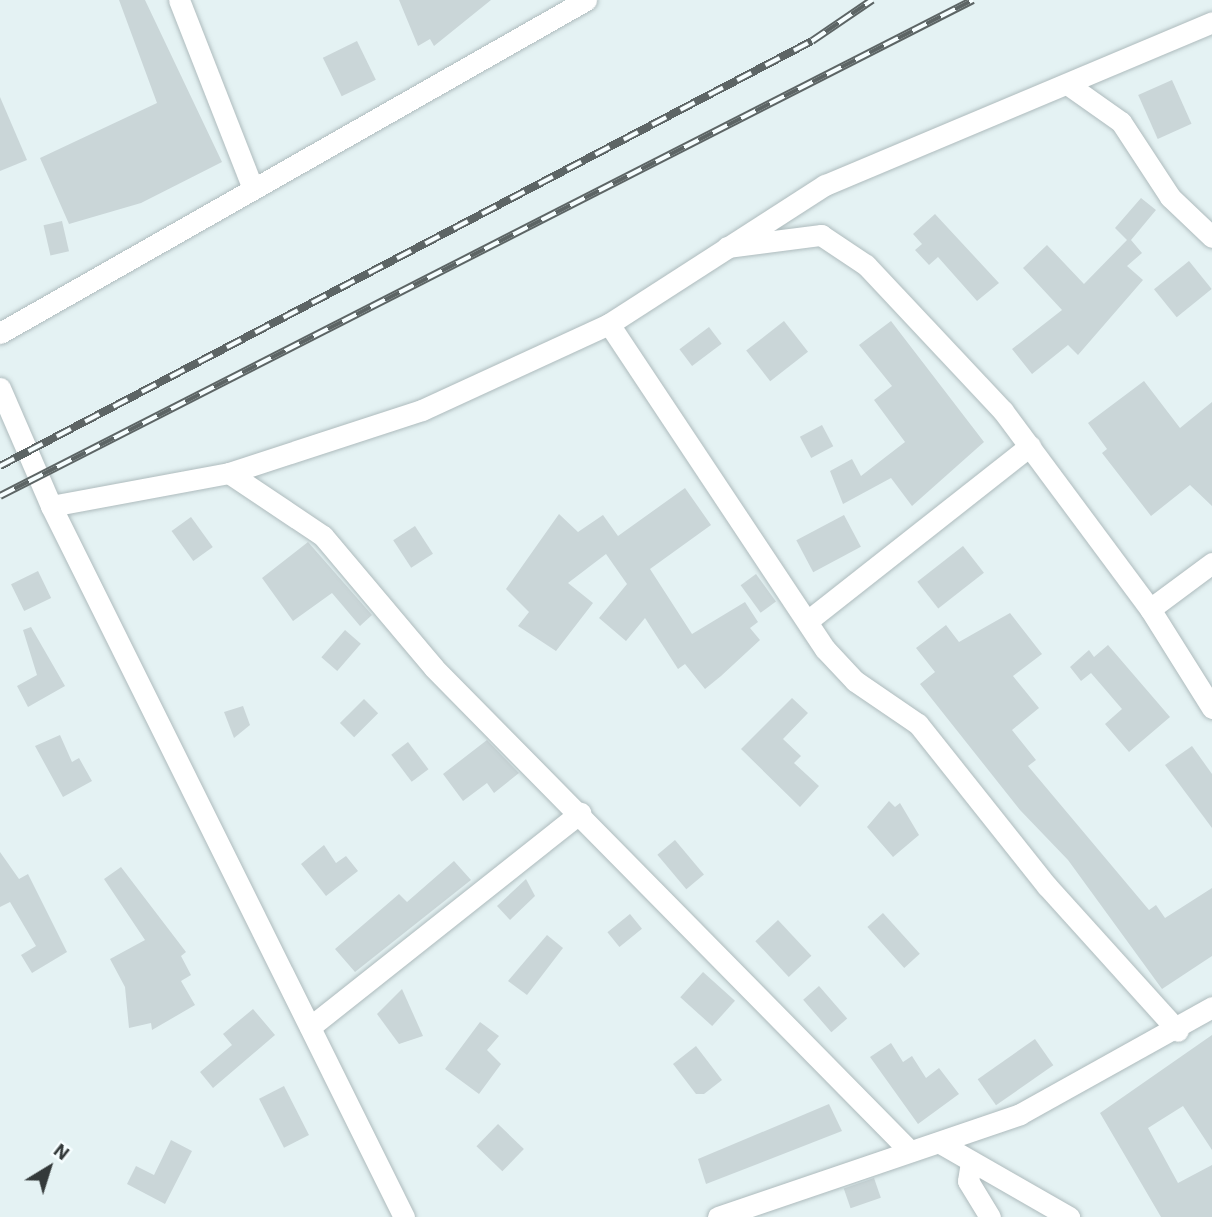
<!DOCTYPE html>
<html>
<head>
<meta charset="utf-8">
<style>
  body { margin:0 }
  #map { position:relative; width:1212px; height:1217px; overflow:hidden; background:#e4f2f3; font-family:"IBM Plex Sans",sans-serif }
  div>[style] { position:absolute }
  .building>* { inset:0; background:#cad6d8; transform-origin:0 0 }
  .roads { filter:drop-shadow(0 0 2px #aebbbd) drop-shadow(0 0 2px #aebbbd) }
  .minor>* { height:21px; margin:-10.5px; padding:0 10.5px; transform-origin:10.5px; border-radius:10.5px; background:#fff }
  .rail>* { height:8px; margin-top:-4px; transform-origin:0; background:repeating-linear-gradient(90deg,#f6feff 0 16px,#5d6565 0 32px); box-sizing:border-box; border-block:2px solid #5d6565 }
  span { translate:-50% -50%; white-space:nowrap; text-align:center; line-height:1.15; -webkit-text-stroke:7px #f6feff; paint-order:stroke }
  .north { position:absolute; left:14px; top:1133px; width:70px; height:70px; -webkit-text-stroke:5px #f6feff; paint-order:stroke; rotate:38deg; font-size:19px; font-weight:700; line-height:28px; text-align:center; color:#343a3a }
  .north::after { content:''; display:block; margin:auto; width:24px; height:32px; background:#343a3a; clip-path:polygon(50% 0,100% 100%,50% 72%,0 100%) }
</style>
</head>
<body>
<div id="map">
  <div class="building">
    <i style="clip-path:polygon(119px 0,145px 0,222px 162px,141px 203px,69px 224px,40px 158px,157px 103px)"></i>
    <i style="clip-path:polygon(399px 0,491px 0,434px 46px,430px 39px,418px 46px)"></i>
    <i style="left:357px;top:41px;width:43px;height:38px;rotate:64deg"></i>
    <i style="left:1172px;top:80px;width:48px;height:37px;rotate:66deg"></i>
    <i style="clip-path:polygon(0 97px,27px 160px,0 171px)"></i>
    <i style="clip-path:polygon(1141px 198px,1156px 210px,1131px 240px,1142px 253px,1127px 266px,1143px 280px,1078px 355px,1068px 345px,1032px 374px,1012px 349px,1062px 310px,1023px 268px,1047px 245px,1084px 284px,1127px 240px,1115px 228px)"></i>
    <i style="clip-path:polygon(935px 214px,999px 283px,977px 301px,938px 257px,929px 265px,915px 250px,922px 244px,913px 234px)"></i>
    <i style="left:62px;top:221px;width:31px;height:19px;rotate:77deg"></i>
    <i style="left:1189px;top:261px;width:36px;height:45px;rotate:51deg"></i>
    <i style="left:784px;top:321px;width:39px;height:48px;rotate:52deg"></i>
    <i style="clip-path:polygon(891px 321px,984px 442px,912px 506px,891px 478px,843px 504px,830px 471px,852px 459px,861px 476px,905px 442px,874px 400px,892px 386px,859px 345px)"></i>
    <i style="left:709px;top:327px;width:21px;height:37px;rotate:53deg"></i>
    <i style="clip-path:polygon(1144px 381px,1180px 428px,1212px 402px,1212px 506px,1190px 485px,1151px 516px,1102px 453px,1107px 449px,1088px 423px)"></i>
    <i style="left:822px;top:425px;width:24px;height:25px;rotate:62deg"></i>
    <i style="clip-path:polygon(685px 488px,711px 525px,650px 569px,692px 634px,745px 602px,758px 622px,750px 628px,760px 640px,721px 676px,705px 689px,685px 664px,678px 669px,645px 618px,626px 641px,599px 618px,627px 584px,606px 554px,568px 583px,593px 603px,556px 651px,518px 626px,529px 612px,506px 589px,559px 514px,578px 532px,603px 515px,618px 536px)"></i>
    <i style="left:844px;top:515px;width:36px;height:54px;rotate:62deg"></i>
    <i style="left:191px;top:517px;width:37px;height:24px;rotate:54deg"></i>
    <i style="left:415px;top:526px;width:33px;height:26px;rotate:57deg"></i>
    <i style="clip-path:polygon(308px 542px,372px 615px,360px 626px,332px 593px,293px 621px,262px 578px)"></i>
    <i style="left:963px;top:546px;width:34px;height:58px;rotate:52deg"></i>
    <i style="left:38px;top:571px;width:30px;height:30px;rotate:64deg"></i>
    <i style="left:756px;top:574px;width:34px;height:19px;rotate:54deg"></i>
    <i style="clip-path:polygon(1010px 613px,1042px 654px,1013px 676px,1039px 708px,1012px 730px,1036px 760px,1028px 766px,1149px 910px,1156px 905px,1165px 918px,1212px 888px,1212px 956px,1162px 989px,1068px 860px,1020px 810px,920px 684px,935px 672px,916px 648px,946px 625px,959px 642px)"></i>
    <i style="clip-path:polygon(31px 627px,65px 686px,28px 707px,17px 686px,37px 675px,23px 630px)"></i>
    <i style="left:345px;top:630px;width:21px;height:36px;rotate:41deg"></i>
    <i style="clip-path:polygon(1108px 645px,1170px 717px,1129px 752px,1105px 724px,1122px 709px,1091px 673px,1081px 681px,1070px 667px,1089px 650px,1094px 657px)"></i>
    <i style="clip-path:polygon(792px 698px,808px 713px,783px 739px,801px 756px,794px 763px,819px 786px,800px 807px,741px 749px)"></i>
    <i style="left:364px;top:699px;width:20px;height:34px;rotate:45deg"></i>
    <i style="clip-path:polygon(243px 706px,250px 725px,234px 738px,224px 712px)"></i>
    <i style="clip-path:polygon(60px 735px,72px 762px,79px 758px,92px 781px,63px 797px,35px 746px)"></i>
    <i style="clip-path:polygon(487px 740px,519px 773px,494px 793px,487px 783px,463px 801px,443px 774px)"></i>
    <i style="left:408px;top:742px;width:34px;height:21px;rotate:53deg"></i>
    <i style="clip-path:polygon(1192px 746px,1212px 774px,1212px 828px,1165px 765px)"></i>
    <i style="clip-path:polygon(889px 801px,895px 807px,900px 803px,919px 835px,893px 857px,867px 827px)"></i>
    <i style="left:675px;top:840px;width:45px;height:23px;rotate:50deg"></i>
    <i style="clip-path:polygon(324px 845px,336px 863px,346px 856px,358px 871px,326px 896px,301px 864px)"></i>
    <i style="clip-path:polygon(0 852px,19px 879px,28px 874px,67px 952px,32px 973px,21px 955px,36px 946px,10px 902px,0 907px)"></i>
    <i style="clip-path:polygon(454px 861px,471px 880px,355px 972px,335px 949px,399px 894px,407px 902px)"></i>
    <i style="clip-path:polygon(121px 867px,186px 952px,181px 956px,191px 975px,181px 981px,195px 1005px,152px 1030px,151px 1023px,129px 1028px,125px 987px,110px 959px,145px 940px,104px 879px)"></i>
    <i style="clip-path:polygon(526px 879px,535px 896px,510px 920px,497px 906px)"></i>
    <i style="left:883px;top:913px;width:55px;height:21px;rotate:48deg"></i>
    <i style="left:630px;top:914px;width:19px;height:29px;rotate:51deg"></i>
    <i style="left:778px;top:920px;width:49px;height:31px;rotate:47deg"></i>
    <i style="clip-path:polygon(547px 935px,563px 948px,527px 995px,508px 981px)"></i>
    <i style="left:703px;top:972px;width:43px;height:34px;rotate:42deg"></i>
    <i style="left:819px;top:986px;width:43px;height:21px;rotate:49deg"></i>
    <i style="clip-path:polygon(402px 989px,423px 1036px,399px 1044px,377px 1014px)"></i>
    <i style="clip-path:polygon(253px 1009px,275px 1035px,213px 1088px,200px 1072px,232px 1045px,223px 1034px)"></i>
    <i style="clip-path:polygon(480px 1022px,499px 1036px,487px 1050px,501px 1064px,479px 1094px,445px 1069px)"></i>
    <i style="clip-path:polygon(1212px 1035px,1212px 1150px,1183px 1106px,1148px 1128px,1178px 1183px,1212px 1165px,1212px 1217px,1161px 1217px,1100px 1113px)"></i>
    <i style="left:1035px;top:1039px;width:32px;height:70px;rotate:55deg"></i>
    <i style="clip-path:polygon(891px 1043px,903px 1062px,912px 1056px,926px 1078px,939px 1068px,959px 1094px,918px 1124px,870px 1057px)"></i>
    <i style="clip-path:polygon(696px 1046px,722px 1080px,704px 1094px,696px 1094px,673px 1064px)"></i>
    <i style="left:284px;top:1086px;width:55px;height:28px;rotate:63deg"></i>
    <i style="clip-path:polygon(829px 1104px,842px 1131px,706px 1184px,698px 1159px)"></i>
    <i style="left:498px;top:1124px;width:36px;height:31px;rotate:44deg"></i>
    <i style="clip-path:polygon(171px 1140px,192px 1151px,165px 1204px,127px 1184px,136px 1166px,154px 1175px)"></i>
    <i style="left:874px;top:1178px;width:21px;height:32px;rotate:71deg"></i>
  </div>
  <div class="roads">
    <div class="minor">
      <i style="left:179px;top:0;width:200px;rotate:68.6deg"></i>
      <i style="left:1070px;top:86px;width:62px;rotate:35.2deg"></i>
      <i style="left:1121px;top:122px;width:90px;rotate:56.8deg"></i>
      <i style="left:1170px;top:197px;width:58px;rotate:43.6deg"></i>
      <i style="left:727px;top:247px;width:95px;rotate:-7.3deg"></i>
      <i style="left:821px;top:235px;width:54px;rotate:33.7deg"></i>
      <i style="left:866px;top:265px;width:200px;rotate:46.8deg"></i>
      <i style="left:1003px;top:411px;width:247px;rotate:53.4deg"></i>
      <i style="left:1150px;top:609px;width:117px;rotate:57.9deg"></i>
      <i style="left:609px;top:324px;width:390px;rotate:56.4deg"></i>
      <i style="left:825px;top:649px;width:44px;rotate:46.8deg"></i>
      <i style="left:855px;top:681px;width:76px;rotate:34.3deg"></i>
      <i style="left:918px;top:724px;width:207px;rotate:51.5deg"></i>
      <i style="left:1047px;top:886px;width:195px;rotate:47.9deg"></i>
      <i style="left:0;top:333px;width:674px;rotate:-29.61deg"></i>
      <i style="left:0;top:388px;width:129px;rotate:66.6deg"></i>
      <i style="left:51px;top:506px;width:794px;rotate:63.6deg"></i>
      <i style="left:229px;top:473px;width:113px;rotate:33.8deg"></i>
      <i style="left:323px;top:536px;width:172px;rotate:49.9deg"></i>
      <i style="left:434px;top:668px;width:675px;rotate:45.42deg"></i>
      <i style="left:51px;top:506px;width:181px;rotate:-10.5deg"></i>
      <i style="left:229px;top:473px;width:203px;rotate:-18.1deg"></i>
      <i style="left:422px;top:410px;width:206px;rotate:-24.7deg"></i>
      <i style="left:609px;top:324px;width:257px;rotate:-32.8deg"></i>
      <i style="left:825px;top:185px;width:420px;rotate:-22.8deg"></i>
      <i style="left:1150px;top:609px;width:77px;rotate:-36.6deg"></i>
      <i style="left:810px;top:619px;width:280px;rotate:-38.2deg"></i>
      <i style="left:310px;top:1027px;width:345px;rotate:-38.4deg"></i>
      <i style="left:940px;top:1143px;width:149px;rotate:29.8deg"></i>
      <i style="left:971px;top:1162px;width:19px;rotate:99deg"></i>
      <i style="left:968px;top:1181px;width:42px;rotate:58.6deg"></i>
      <i style="left:718px;top:1217px;width:319px;rotate:-18.8deg"></i>
      <i style="left:1020px;top:1114px;width:220px;rotate:-29.1deg"></i>
    </div>
  </div>
  <div class="rail">
    <i style="left:0;top:466px;width:916px;rotate:-27.63deg"></i>
    <i style="left:812px;top:41px;width:73px;rotate:-34.3deg"></i>
    <i style="left:0;top:496px;width:1092px;rotate:-27.01deg"></i>
  </div>
  <div class="north">N</div>
</div>
</body>
</html>
